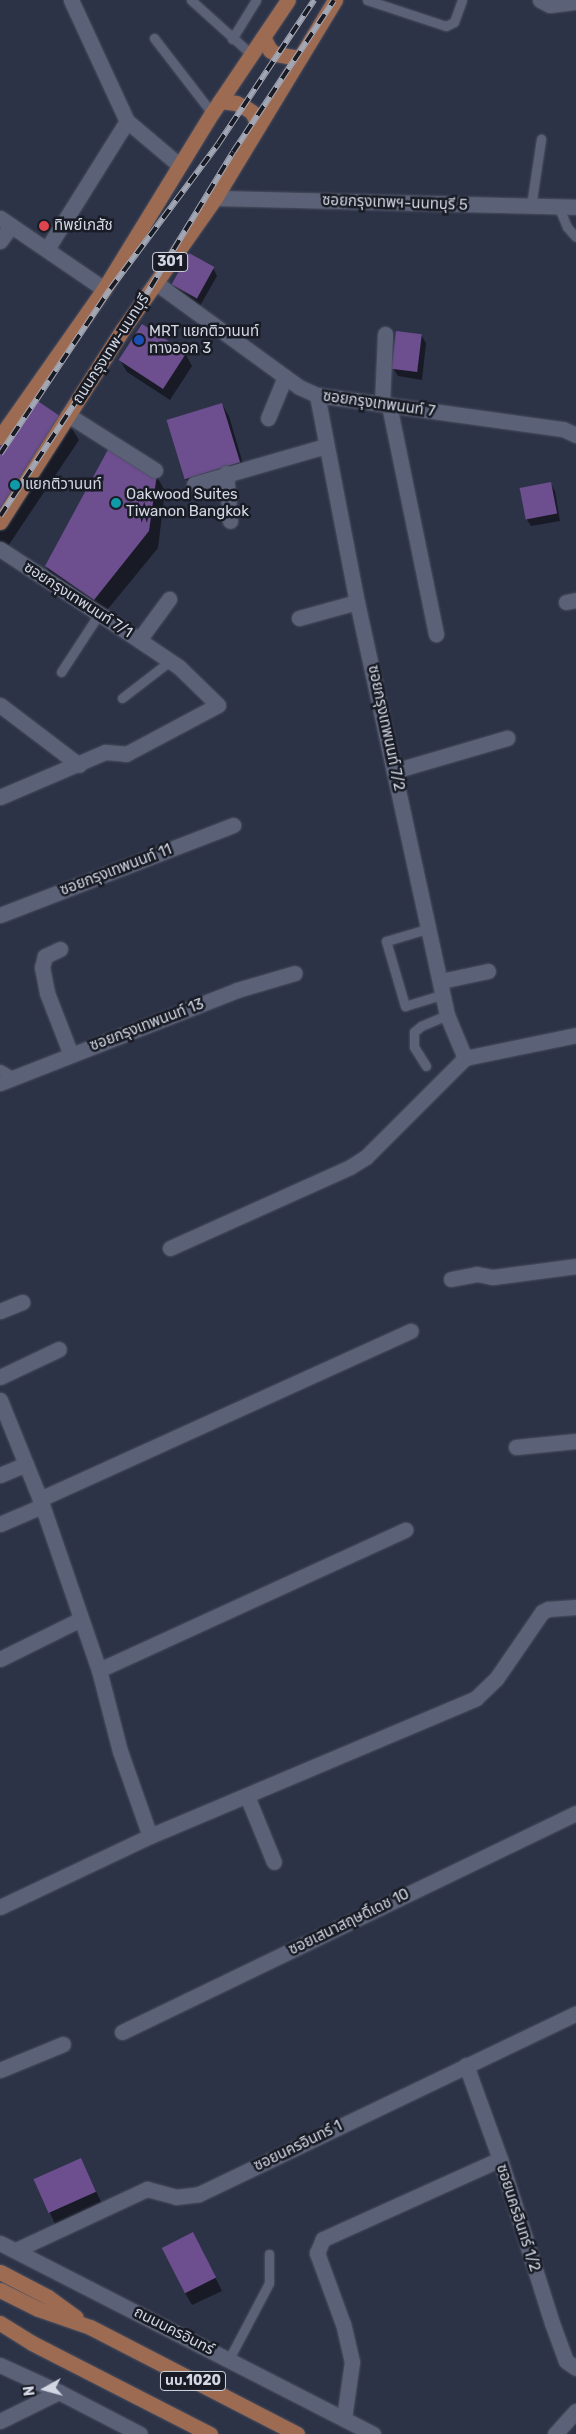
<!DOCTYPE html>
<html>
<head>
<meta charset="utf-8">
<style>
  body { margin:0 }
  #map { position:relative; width:576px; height:2434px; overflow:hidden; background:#2d3347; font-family:Rubik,"Noto Sans Thai",sans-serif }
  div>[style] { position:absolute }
  .shadow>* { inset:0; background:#0007; transform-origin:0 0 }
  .building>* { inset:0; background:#6d4e8f; transform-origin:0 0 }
  .roads { filter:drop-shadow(0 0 1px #4b5060) drop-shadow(0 0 1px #4b5060) }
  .service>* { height:9px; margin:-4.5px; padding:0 4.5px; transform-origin:4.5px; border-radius:4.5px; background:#5b6278 }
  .minor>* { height:15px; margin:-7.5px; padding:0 7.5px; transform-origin:7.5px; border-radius:7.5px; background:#5b6278 }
  .tertiary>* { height:15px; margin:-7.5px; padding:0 7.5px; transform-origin:7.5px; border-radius:7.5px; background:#5b6278 }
  .secondary>* { height:15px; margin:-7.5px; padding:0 7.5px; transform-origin:7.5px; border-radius:7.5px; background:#5b6278 }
  .primary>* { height:15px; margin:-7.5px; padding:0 7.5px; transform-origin:7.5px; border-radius:7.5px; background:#9d6b51 }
  .rail>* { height:5.5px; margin-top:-2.75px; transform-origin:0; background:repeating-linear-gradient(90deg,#191c25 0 11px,#a2a7b5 0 22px); box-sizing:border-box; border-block:1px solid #a2a7b5 }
  .dots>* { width:14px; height:14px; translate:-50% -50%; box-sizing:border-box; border:2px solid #191c25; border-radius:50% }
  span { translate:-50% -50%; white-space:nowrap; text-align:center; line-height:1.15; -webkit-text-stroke:5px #191c25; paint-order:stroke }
  .shield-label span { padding:1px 4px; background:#191c25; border:1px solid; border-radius:4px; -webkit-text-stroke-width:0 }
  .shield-label { font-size:14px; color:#d2d7e3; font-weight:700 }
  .street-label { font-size:15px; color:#d2d7e3 }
  .poi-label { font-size:15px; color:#d2d7e3 }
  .left { translate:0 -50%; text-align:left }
  .north { position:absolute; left:20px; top:2364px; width:50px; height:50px; -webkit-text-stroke:4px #191c25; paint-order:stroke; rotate:263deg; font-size:14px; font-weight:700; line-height:20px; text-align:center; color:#d2d7e3 }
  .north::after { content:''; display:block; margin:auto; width:18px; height:22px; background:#d2d7e3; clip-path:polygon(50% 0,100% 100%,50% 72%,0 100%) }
</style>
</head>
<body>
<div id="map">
  <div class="shadow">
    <i style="clip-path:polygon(213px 268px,217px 276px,200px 306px,177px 292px,173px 284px)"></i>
    <i style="clip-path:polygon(421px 335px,426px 343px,422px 380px,398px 376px,393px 368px)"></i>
    <i style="clip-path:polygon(185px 353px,192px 366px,170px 400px,127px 372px,120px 360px)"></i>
    <i style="clip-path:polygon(222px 404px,229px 416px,246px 474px,192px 490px,185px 478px)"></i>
    <i style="clip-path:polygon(69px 424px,79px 440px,0 558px,0 442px)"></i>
    <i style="clip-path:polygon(156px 475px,165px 491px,158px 548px,103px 615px,55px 582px,46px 566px)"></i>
    <i style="clip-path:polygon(550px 483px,555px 491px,560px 521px,531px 526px,526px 518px)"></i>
    <i style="left:81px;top:2159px;width:50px;height:51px;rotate:65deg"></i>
    <i style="clip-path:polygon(200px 2246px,222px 2291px,192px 2305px,185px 2293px)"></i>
  </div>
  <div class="building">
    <i style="left:189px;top:253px;width:29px;height:36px;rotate:29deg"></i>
    <i style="left:142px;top:324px;width:53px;height:43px;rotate:33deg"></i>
    <i style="left:396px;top:331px;width:26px;height:38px;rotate:7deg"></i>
    <i style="clip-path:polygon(29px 395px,70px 423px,0 529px,0 440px)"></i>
    <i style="left:222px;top:403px;width:62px;height:58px;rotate:73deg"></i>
    <i style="clip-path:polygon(111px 444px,157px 474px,149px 531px,94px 600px,45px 566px)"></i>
    <i style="left:551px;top:482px;width:32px;height:32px;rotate:79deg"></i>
    <i style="left:81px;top:2158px;width:37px;height:52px;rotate:66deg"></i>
    <i style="left:193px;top:2232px;width:51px;height:35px;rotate:63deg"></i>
  </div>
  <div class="roads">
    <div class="service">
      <i style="left:191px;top:0;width:82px;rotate:42deg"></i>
      <i style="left:367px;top:0;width:83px;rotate:18.2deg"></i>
      <i style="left:446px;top:26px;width:9px;rotate:-27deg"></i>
      <i style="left:454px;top:22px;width:23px;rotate:-70deg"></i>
      <i style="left:154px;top:38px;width:95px;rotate:52.3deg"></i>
      <i style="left:232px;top:39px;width:46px;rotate:-58.4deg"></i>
      <i style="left:531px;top:206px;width:68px;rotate:-81.5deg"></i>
      <i style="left:559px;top:208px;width:21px;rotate:67deg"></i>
      <i style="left:567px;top:227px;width:13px;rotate:48deg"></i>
      <i style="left:61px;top:672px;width:69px;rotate:-56.8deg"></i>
      <i style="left:122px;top:698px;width:61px;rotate:-37.6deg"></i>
      <i style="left:430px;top:928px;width:46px;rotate:163.5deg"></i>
      <i style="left:386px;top:941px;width:68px;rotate:73.7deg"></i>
      <i style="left:405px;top:1006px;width:41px;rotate:-17.1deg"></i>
      <i style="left:426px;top:1066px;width:22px;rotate:-122deg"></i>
      <i style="left:414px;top:1047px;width:15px;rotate:-90deg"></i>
      <i style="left:414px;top:1032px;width:9px;rotate:-41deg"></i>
      <i style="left:421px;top:1026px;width:28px;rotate:-23deg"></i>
      <i style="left:0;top:1069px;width:16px;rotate:30deg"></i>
      <i style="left:229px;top:2359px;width:86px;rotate:-62.2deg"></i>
      <i style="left:269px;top:2283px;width:29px;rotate:-90deg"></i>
    </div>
    <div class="minor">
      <i style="left:71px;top:0;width:133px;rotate:65.2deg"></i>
      <i style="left:127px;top:121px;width:68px;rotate:40.2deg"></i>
      <i style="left:540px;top:0;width:11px;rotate:27deg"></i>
      <i style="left:550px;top:5px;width:26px;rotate:-7deg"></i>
      <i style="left:215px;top:198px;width:361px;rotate:1.4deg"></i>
      <i style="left:0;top:241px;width:19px;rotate:-54deg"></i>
      <i style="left:47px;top:249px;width:151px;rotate:-58deg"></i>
      <i style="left:156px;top:283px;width:177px;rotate:36deg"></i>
      <i style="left:299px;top:387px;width:20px;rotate:24deg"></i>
      <i style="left:317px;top:395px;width:248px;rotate:7.9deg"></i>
      <i style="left:563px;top:429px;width:14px;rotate:25deg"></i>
      <i style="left:317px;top:395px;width:211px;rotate:79.1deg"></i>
      <i style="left:357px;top:602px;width:423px;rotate:77.7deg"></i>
      <i style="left:447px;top:1015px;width:47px;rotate:67.3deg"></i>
      <i style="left:382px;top:404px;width:70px;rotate:-87.5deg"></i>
      <i style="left:389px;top:405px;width:234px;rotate:78.4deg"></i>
      <i style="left:68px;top:415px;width:103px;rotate:32.3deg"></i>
      <i style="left:268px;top:418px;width:44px;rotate:-67.5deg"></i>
      <i style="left:226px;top:473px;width:48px;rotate:85.2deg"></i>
      <i style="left:194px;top:484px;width:137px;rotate:-16.1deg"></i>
      <i style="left:0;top:549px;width:166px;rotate:33.2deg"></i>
      <i style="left:139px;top:640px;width:51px;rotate:-53.8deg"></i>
      <i style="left:566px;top:602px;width:10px;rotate:-11deg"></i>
      <i style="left:299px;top:618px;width:60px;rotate:-15.4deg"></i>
      <i style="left:0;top:705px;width:99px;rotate:37.2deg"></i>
      <i style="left:394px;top:771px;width:118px;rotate:-16.3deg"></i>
      <i style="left:0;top:797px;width:114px;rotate:-23.2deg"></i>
      <i style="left:105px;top:752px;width:21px;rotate:5deg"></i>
      <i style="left:126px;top:754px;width:104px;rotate:-28deg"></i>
      <i style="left:218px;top:705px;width:54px;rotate:-135.7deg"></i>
      <i style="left:179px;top:667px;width:48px;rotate:-146deg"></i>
      <i style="left:0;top:915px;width:250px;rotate:-21.1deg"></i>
      <i style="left:60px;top:949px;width:17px;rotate:155deg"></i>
      <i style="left:45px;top:956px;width:11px;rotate:105deg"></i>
      <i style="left:42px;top:967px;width:26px;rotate:79deg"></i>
      <i style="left:47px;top:993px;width:66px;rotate:68.8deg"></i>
      <i style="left:441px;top:981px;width:48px;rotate:-12deg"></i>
      <i style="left:0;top:1083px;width:255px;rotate:-21.4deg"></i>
      <i style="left:237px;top:990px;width:60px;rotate:-16.3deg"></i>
      <i style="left:170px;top:1248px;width:197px;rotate:-24.2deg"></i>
      <i style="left:350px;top:1167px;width:19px;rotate:-32deg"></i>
      <i style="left:366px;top:1157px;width:140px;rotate:-45deg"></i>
      <i style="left:465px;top:1058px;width:113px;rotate:-11.7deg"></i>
      <i style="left:451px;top:1279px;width:26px;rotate:-11deg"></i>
      <i style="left:477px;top:1274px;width:16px;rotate:11deg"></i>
      <i style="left:493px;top:1277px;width:84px;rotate:-7.5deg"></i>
      <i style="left:0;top:1311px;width:24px;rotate:-22deg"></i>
      <i style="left:0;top:1377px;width:65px;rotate:-25.4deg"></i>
      <i style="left:0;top:1400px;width:107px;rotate:68deg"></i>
      <i style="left:40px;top:1499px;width:181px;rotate:71deg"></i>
      <i style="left:99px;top:1670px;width:84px;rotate:75.5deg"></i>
      <i style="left:120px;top:1751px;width:90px;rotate:70.6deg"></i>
      <i style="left:516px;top:1447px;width:60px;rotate:-5.7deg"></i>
      <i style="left:0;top:1475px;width:28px;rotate:-23deg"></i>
      <i style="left:40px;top:1499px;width:407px;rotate:-24.4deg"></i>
      <i style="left:0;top:1524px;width:46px;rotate:-23.2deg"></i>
      <i style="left:0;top:1659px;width:90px;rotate:-26.3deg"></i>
      <i style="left:99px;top:1670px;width:337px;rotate:-24.6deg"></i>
      <i style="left:247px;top:1796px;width:71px;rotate:67.8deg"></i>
      <i style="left:0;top:1907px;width:166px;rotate:-25.3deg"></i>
      <i style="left:150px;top:1836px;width:354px;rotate:-22.9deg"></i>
      <i style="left:476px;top:1698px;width:28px;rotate:-44deg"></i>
      <i style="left:496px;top:1679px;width:81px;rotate:-55.5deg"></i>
      <i style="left:542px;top:1612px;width:7px;rotate:-27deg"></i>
      <i style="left:548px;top:1609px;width:28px;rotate:-4deg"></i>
      <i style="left:122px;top:2032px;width:504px;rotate:-25.75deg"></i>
      <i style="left:466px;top:2065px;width:100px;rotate:70.1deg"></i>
      <i style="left:500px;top:2159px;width:172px;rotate:72.4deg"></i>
      <i style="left:552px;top:2323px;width:40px;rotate:69.8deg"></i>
      <i style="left:566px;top:2361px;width:12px;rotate:35deg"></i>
      <i style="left:0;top:2070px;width:68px;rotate:-22.4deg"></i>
      <i style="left:16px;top:2250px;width:145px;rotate:-25deg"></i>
      <i style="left:147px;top:2189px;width:30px;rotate:15deg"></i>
      <i style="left:176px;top:2197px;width:23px;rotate:-7deg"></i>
      <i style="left:199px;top:2194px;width:418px;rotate:-25.6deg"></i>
      <i style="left:344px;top:2418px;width:57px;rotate:-81.9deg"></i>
      <i style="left:352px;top:2362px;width:39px;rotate:-103deg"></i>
      <i style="left:343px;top:2324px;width:76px;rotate:-110.1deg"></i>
      <i style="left:317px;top:2253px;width:15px;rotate:-67deg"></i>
      <i style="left:323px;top:2239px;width:194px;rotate:-24.3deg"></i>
      <i style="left:0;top:2421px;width:66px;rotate:-26.2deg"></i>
      <i style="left:555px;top:2434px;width:31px;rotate:-48deg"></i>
    </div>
    <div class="tertiary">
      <i style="left:0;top:218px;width:126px;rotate:34.3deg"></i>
    </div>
    <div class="secondary">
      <i style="left:0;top:2243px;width:419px;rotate:27.1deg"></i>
      <i style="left:0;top:2365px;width:65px;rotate:24.6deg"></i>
      <i style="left:59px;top:2392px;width:91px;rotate:27.4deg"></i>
    </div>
    <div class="primary">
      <i style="left:263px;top:37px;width:15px;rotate:62deg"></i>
      <i style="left:270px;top:50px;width:7px;rotate:34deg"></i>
      <i style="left:276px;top:54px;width:23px;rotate:10deg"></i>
      <i style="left:220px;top:101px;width:16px;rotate:7deg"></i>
      <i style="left:236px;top:103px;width:11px;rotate:27deg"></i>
      <i style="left:246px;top:108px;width:7px;rotate:34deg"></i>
      <i style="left:252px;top:112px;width:14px;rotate:65deg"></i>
      <i style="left:0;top:437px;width:181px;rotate:-54.9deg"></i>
      <i style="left:104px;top:289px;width:206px;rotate:-58.5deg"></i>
      <i style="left:212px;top:113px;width:136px;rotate:-56.1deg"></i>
      <i style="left:0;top:522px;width:229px;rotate:-57.5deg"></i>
      <i style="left:123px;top:329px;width:160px;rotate:-54.9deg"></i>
      <i style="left:215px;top:198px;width:232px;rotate:-58.8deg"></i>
      <i style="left:0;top:2272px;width:54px;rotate:27.5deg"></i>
      <i style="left:48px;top:2297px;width:34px;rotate:36deg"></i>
      <i style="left:0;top:2290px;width:42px;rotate:26.6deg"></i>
      <i style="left:38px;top:2309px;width:55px;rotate:19.1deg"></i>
      <i style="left:90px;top:2327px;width:233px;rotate:27.3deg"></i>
      <i style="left:0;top:2323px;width:38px;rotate:32deg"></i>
      <i style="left:32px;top:2343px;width:200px;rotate:27.1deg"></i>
    </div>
  </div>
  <div class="rail">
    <i style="left:0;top:454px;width:198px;rotate:-56.3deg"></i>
    <i style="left:110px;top:289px;width:181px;rotate:-53.3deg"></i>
    <i style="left:218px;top:144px;width:173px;rotate:-56.3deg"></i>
    <i style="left:0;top:516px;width:252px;rotate:-56.5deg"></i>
    <i style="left:139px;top:306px;width:180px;rotate:-58.6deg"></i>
    <i style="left:233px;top:152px;width:182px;rotate:-56.4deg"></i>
  </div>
  <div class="dots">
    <i style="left:44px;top:226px;background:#e0444e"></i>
    <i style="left:139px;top:340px;background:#1a4fb4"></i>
    <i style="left:15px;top:485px;background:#0f9aa8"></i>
    <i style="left:116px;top:503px;background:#0f9aa8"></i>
  </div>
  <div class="shield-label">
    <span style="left:170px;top:262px">301</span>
    <span style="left:193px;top:2381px">นบ.1020</span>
  </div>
  <div class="street-label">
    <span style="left:395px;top:203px;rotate:2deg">ซอยกรุงเทพฯ-นนทบุรี 5</span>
    <span style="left:111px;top:349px;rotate:-57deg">ถนนกรุงเทพ-นนทบุรี</span>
    <span style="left:379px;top:404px;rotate:8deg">ซอยกรุงเทพนนท์ 7</span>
    <span style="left:78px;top:600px;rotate:33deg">ซอยกรุงเทพนนท์ 7/1</span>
    <span style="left:386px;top:728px;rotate:78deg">ซอยกรุงเทพนนท์ 7/2</span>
    <span style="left:116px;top:870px;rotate:-21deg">ซอยกรุงเทพนนท์ 11</span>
    <span style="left:147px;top:1025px;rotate:-21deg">ซอยกรุงเทพนนท์ 13</span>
    <span style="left:349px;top:1922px;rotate:-26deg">ซอยเสนาสฤษดิ์เดช 10</span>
    <span style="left:298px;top:2146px;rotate:-26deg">ซอยนครอินทร์ 1</span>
    <span style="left:518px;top:2218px;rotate:72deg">ซอยนครอินทร์ 1/2</span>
    <span style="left:174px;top:2331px;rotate:27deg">ถนนนครอินทร์</span>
  </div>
  <div class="poi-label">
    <span class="left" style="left:54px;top:226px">ทิพย์เภสัช</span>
    <span class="left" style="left:149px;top:340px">MRT แยกติวานนท์<br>ทางออก 3</span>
    <span class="left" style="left:25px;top:485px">แยกติวานนท์</span>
    <span class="left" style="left:126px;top:503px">Oakwood Suites<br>Tiwanon Bangkok</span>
  </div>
  <div class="north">N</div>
</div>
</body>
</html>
